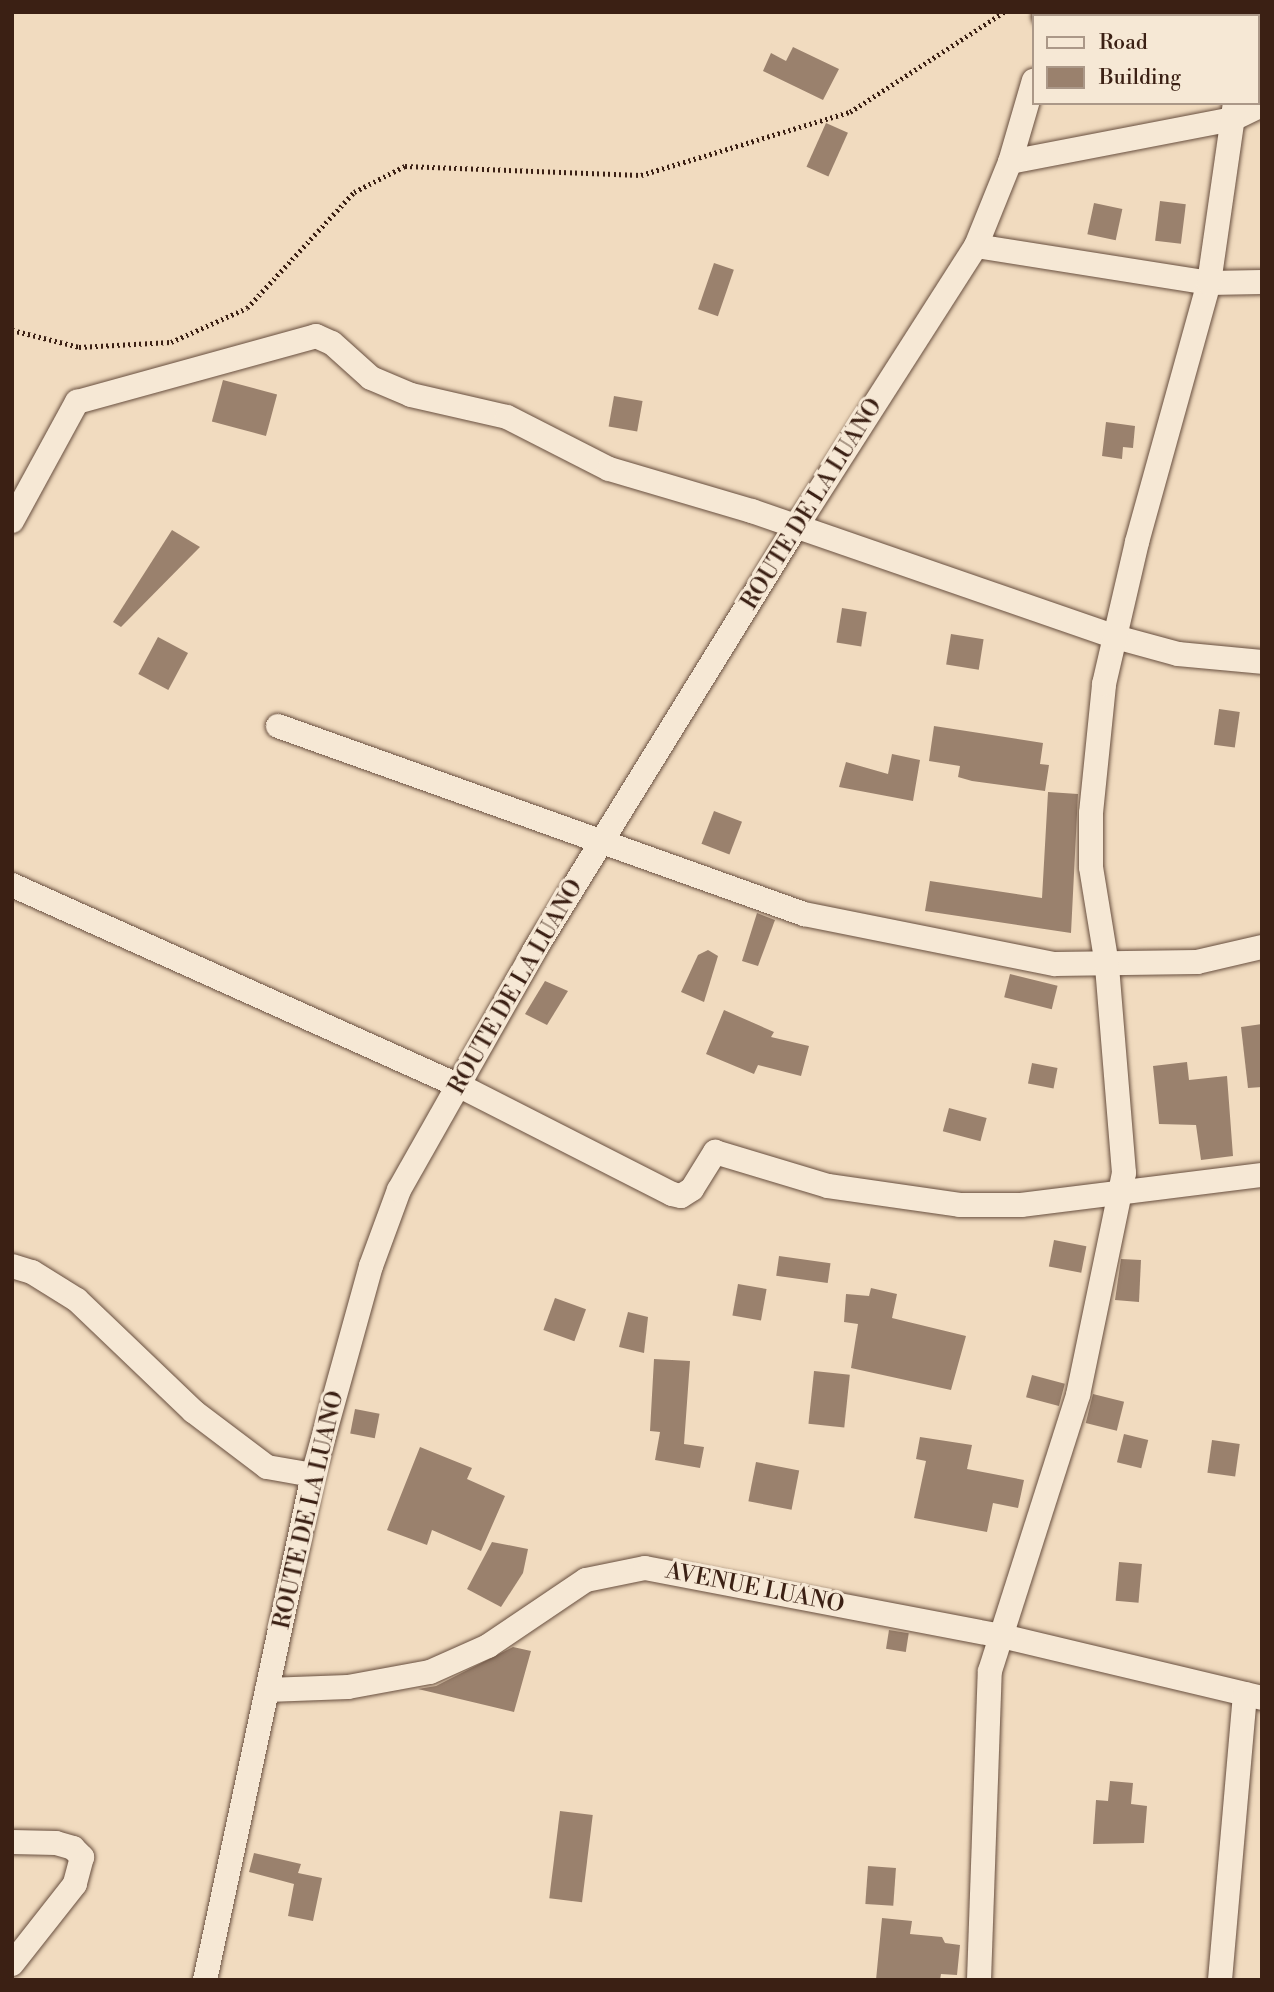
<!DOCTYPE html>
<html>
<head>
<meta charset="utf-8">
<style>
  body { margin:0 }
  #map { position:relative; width:1274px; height:1992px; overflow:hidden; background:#f1dbbf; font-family:"Libre Bodoni",serif }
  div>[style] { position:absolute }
  .building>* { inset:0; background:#9a816d; transform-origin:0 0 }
  .path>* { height:4.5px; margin-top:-2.25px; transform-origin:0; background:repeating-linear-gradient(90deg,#3b2014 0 2px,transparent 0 5.5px) }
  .roads { filter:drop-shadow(0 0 2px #684f3f) drop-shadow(0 0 2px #684f3f) }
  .street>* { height:24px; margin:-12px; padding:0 12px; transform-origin:12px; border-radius:12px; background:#f6e8d5 }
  span { translate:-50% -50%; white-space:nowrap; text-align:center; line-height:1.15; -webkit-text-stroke:6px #f6e8d5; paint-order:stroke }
  .street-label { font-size:23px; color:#3b2014 }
  .frame { position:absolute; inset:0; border:14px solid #3b2014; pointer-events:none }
  .legend { position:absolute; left:1032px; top:14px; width:228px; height:91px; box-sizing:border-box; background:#f6e8d5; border:2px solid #ab9888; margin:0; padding:9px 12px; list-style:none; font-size:21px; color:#3b2014 }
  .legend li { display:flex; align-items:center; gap:14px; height:35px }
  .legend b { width:35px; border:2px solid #ab9888 }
</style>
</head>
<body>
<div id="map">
  <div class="building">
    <i style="clip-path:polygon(793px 47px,839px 69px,823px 100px,763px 71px,771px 53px,786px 61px)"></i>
    <i style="left:826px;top:123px;width:24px;height:48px;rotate:24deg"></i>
    <i style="left:1160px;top:201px;width:26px;height:40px;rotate:7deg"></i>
    <i style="left:1094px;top:203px;width:29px;height:32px;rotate:12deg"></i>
    <i style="left:714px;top:263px;width:21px;height:49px;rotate:19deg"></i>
    <i style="left:223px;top:380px;width:56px;height:43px;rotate:15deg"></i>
    <i style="left:614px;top:396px;width:29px;height:31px;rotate:10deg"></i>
    <i style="clip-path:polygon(1106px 422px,1135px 426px,1133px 448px,1123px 447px,1122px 459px,1102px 456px)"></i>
    <i style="clip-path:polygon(172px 530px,200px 547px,121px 627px,113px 622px)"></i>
    <i style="left:842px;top:608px;width:25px;height:35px;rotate:9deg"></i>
    <i style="left:951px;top:634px;width:33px;height:31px;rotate:9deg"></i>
    <i style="left:158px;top:637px;width:34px;height:42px;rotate:28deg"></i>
    <i style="left:1219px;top:709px;width:21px;height:36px;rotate:8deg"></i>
    <i style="clip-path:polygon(934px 726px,1043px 743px,1040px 764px,1049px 765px,1045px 791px,972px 781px,958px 777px,960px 766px,929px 761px)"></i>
    <i style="clip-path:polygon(892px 754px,920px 760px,913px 801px,839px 787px,846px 762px,888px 774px)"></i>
    <i style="clip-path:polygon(1048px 792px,1078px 794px,1071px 933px,925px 911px,930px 881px,1042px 898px)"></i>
    <i style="left:714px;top:811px;width:30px;height:35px;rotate:21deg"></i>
    <i style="clip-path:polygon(757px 913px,775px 920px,758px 966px,742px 961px)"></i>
    <i style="clip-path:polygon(708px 950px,718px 956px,704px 1002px,681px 992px,698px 955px)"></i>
    <i style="left:1010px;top:974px;width:49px;height:24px;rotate:14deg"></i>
    <i style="clip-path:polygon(545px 981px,568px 991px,547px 1025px,525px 1014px)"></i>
    <i style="clip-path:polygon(724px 1010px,774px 1032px,771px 1037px,809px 1046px,801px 1076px,758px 1065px,754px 1074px,706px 1054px)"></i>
    <i style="clip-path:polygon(1262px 1024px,1262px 1087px,1248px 1088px,1241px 1027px)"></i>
    <i style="clip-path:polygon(1187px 1062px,1189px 1080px,1227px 1076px,1233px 1156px,1201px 1160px,1196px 1125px,1159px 1124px,1153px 1066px)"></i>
    <i style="left:1032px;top:1063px;width:26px;height:21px;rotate:11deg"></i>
    <i style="left:949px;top:1108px;width:39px;height:24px;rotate:15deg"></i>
    <i style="left:1054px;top:1240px;width:33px;height:27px;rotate:11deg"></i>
    <i style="left:779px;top:1256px;width:52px;height:20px;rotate:8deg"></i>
    <i style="clip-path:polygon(1121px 1259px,1141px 1260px,1139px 1302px,1115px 1300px)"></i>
    <i style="left:738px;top:1284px;width:29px;height:32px;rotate:10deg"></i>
    <i style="clip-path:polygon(871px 1288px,897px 1294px,892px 1318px,966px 1336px,951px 1390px,851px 1368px,858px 1324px,844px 1322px,846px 1294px,869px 1296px)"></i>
    <i style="left:555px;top:1298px;width:33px;height:34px;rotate:20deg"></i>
    <i style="clip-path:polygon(628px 1312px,648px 1317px,644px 1353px,619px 1347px)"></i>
    <i style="clip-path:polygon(654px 1359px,690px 1361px,684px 1444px,704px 1447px,700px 1468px,655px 1460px,660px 1432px,650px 1431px)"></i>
    <i style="left:814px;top:1371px;width:36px;height:53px;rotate:6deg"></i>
    <i style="left:1032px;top:1375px;width:34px;height:23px;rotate:15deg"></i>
    <i style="left:1093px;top:1394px;width:32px;height:30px;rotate:14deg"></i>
    <i style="left:355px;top:1409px;width:25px;height:25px;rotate:11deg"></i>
    <i style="left:1124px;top:1434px;width:25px;height:29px;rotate:14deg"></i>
    <i style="clip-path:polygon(920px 1437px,972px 1445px,967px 1469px,1024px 1480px,1018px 1508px,993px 1503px,987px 1532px,914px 1518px,926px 1461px,916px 1459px)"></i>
    <i style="left:1212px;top:1440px;width:28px;height:33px;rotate:8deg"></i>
    <i style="clip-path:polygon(420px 1447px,472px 1468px,467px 1479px,505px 1496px,481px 1551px,432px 1530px,427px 1545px,387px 1530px)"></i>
    <i style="left:756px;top:1462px;width:44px;height:40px;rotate:11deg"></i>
    <i style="clip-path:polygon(492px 1542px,528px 1549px,523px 1573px,501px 1607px,467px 1589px)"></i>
    <i style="left:1119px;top:1562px;width:23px;height:39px;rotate:5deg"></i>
    <i style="left:889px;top:1630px;width:20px;height:19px;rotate:9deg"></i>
    <i style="clip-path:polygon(513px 1647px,531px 1651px,514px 1712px,418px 1689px,436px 1686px)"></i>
    <i style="clip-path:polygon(1110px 1781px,1133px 1783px,1131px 1804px,1147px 1806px,1144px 1843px,1093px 1844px,1096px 1800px,1108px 1801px)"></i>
    <i style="left:560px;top:1811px;width:33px;height:88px;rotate:7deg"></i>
    <i style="clip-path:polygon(254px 1853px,301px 1864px,298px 1873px,322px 1878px,313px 1921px,288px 1916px,294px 1884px,249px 1872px)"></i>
    <i style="left:868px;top:1866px;width:28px;height:38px;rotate:4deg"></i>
    <i style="clip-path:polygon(882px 1918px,912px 1921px,910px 1934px,942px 1937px,945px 1943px,960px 1945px,957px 1975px,941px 1974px,940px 1980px,876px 1980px)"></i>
  </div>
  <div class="path">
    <i style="left:12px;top:330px;width:69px;rotate:14.2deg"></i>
    <i style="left:79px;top:347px;width:92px;rotate:-3.1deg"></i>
    <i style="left:171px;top:342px;width:83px;rotate:-24.1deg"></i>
    <i style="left:247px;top:308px;width:158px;rotate:-47.3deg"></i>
    <i style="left:354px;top:192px;width:57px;rotate:-27deg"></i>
    <i style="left:405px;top:166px;width:236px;rotate:2.2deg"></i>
    <i style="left:641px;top:175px;width:218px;rotate:-16.8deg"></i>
    <i style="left:850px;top:112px;width:184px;rotate:-33deg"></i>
  </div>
  <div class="roads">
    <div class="street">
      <i style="left:1044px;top:16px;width:4px;rotate:-76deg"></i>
      <i style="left:1248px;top:16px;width:4px;rotate:-90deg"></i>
      <i style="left:1010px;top:162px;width:227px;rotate:-10.9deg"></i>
      <i style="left:1233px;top:119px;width:32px;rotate:-26deg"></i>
      <i style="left:976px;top:246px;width:236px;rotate:9deg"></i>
      <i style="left:1209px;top:283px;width:53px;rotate:-1.1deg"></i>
      <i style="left:12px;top:521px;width:136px;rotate:-61.4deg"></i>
      <i style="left:77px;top:402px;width:248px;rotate:-15.4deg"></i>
      <i style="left:316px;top:336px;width:17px;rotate:24deg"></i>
      <i style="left:332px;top:343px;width:52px;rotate:41.9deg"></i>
      <i style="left:371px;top:378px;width:43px;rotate:23deg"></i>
      <i style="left:411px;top:395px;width:98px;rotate:12.9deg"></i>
      <i style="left:507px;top:417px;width:114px;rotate:27deg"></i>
      <i style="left:609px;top:469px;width:149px;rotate:16.4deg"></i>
      <i style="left:752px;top:511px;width:381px;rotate:19.1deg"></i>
      <i style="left:1112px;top:636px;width:68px;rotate:15.3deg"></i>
      <i style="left:1178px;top:654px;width:84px;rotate:5.4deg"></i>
      <i style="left:278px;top:726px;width:559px;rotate:19.67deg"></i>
      <i style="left:804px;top:914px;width:256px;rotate:11.3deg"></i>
      <i style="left:1055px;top:964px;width:142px;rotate:-0.8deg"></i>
      <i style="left:1197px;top:962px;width:67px;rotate:-13deg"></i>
      <i style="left:12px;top:885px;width:491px;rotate:24.2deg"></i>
      <i style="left:460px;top:1086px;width:238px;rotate:27deg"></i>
      <i style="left:672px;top:1194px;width:9px;rotate:13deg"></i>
      <i style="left:681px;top:1196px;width:13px;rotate:-32deg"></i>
      <i style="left:692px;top:1189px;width:44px;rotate:-58.1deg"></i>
      <i style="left:715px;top:1152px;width:118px;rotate:16.7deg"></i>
      <i style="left:828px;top:1186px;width:133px;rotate:8.2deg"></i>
      <i style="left:960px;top:1205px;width:61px"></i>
      <i style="left:1021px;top:1205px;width:243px;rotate:-7.1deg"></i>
      <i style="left:12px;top:1266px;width:21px;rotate:17deg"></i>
      <i style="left:32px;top:1272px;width:53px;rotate:31.9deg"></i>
      <i style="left:77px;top:1300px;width:161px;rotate:43.7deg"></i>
      <i style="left:193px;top:1411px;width:93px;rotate:37.1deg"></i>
      <i style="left:267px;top:1467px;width:47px;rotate:9.9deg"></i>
      <i style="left:267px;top:1690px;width:81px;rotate:-2.1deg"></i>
      <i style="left:348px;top:1687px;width:83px;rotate:-10.4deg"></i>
      <i style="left:430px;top:1672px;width:64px;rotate:-24.1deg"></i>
      <i style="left:488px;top:1646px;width:118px;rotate:-34deg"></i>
      <i style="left:586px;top:1580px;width:60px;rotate:-11.5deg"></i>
      <i style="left:645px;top:1568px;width:363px;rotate:10.8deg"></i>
      <i style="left:1002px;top:1636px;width:267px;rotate:13.4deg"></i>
      <i style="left:12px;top:1842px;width:44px;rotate:1.3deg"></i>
      <i style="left:56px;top:1843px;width:18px;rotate:16deg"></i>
      <i style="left:73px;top:1848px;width:13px;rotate:45deg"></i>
      <i style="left:82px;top:1857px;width:28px;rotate:105deg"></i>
      <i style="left:75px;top:1884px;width:102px;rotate:128.2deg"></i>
      <i style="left:205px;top:1980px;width:516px;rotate:-77.93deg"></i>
      <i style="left:313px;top:1475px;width:217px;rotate:-74.5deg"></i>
      <i style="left:371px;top:1266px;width:81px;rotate:-69.8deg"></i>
      <i style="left:399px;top:1190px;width:274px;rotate:-60.5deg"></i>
      <i style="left:534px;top:951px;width:496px;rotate:-58.3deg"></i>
      <i style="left:795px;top:529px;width:336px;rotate:-57.4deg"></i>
      <i style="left:976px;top:246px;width:91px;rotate:-68deg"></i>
      <i style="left:1010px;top:162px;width:85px;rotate:-73.7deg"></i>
      <i style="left:979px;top:1980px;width:309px;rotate:-88deg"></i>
      <i style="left:990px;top:1671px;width:290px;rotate:-72.3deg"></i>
      <i style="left:1078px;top:1395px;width:227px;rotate:-78.3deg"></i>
      <i style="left:1124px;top:1173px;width:209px;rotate:-94.7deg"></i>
      <i style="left:1107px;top:965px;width:99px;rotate:-99.3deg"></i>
      <i style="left:1091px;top:867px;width:54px;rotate:-90deg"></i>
      <i style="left:1091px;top:813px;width:130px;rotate:-84.2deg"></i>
      <i style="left:1104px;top:684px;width:146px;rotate:-76.9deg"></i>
      <i style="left:1137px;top:542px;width:269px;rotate:-74.5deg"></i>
      <i style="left:1209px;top:283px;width:182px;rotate:-81.8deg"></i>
      <i style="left:1220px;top:1980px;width:287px;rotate:-85deg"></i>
    </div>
  </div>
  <div class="street-label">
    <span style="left:812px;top:504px;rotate:-58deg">ROUTE DE LA LUANO</span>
    <span style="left:516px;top:987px;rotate:-60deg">ROUTE DE LA LUANO</span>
    <span style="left:309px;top:1510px;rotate:-77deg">ROUTE DE LA LUANO</span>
    <span style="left:755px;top:1588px;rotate:11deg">AVENUE LUANO</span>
  </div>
  <div class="frame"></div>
  <ul class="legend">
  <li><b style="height:9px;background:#f6e8d5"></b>Road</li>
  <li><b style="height:19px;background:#9a816d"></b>Building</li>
  </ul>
</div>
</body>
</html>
